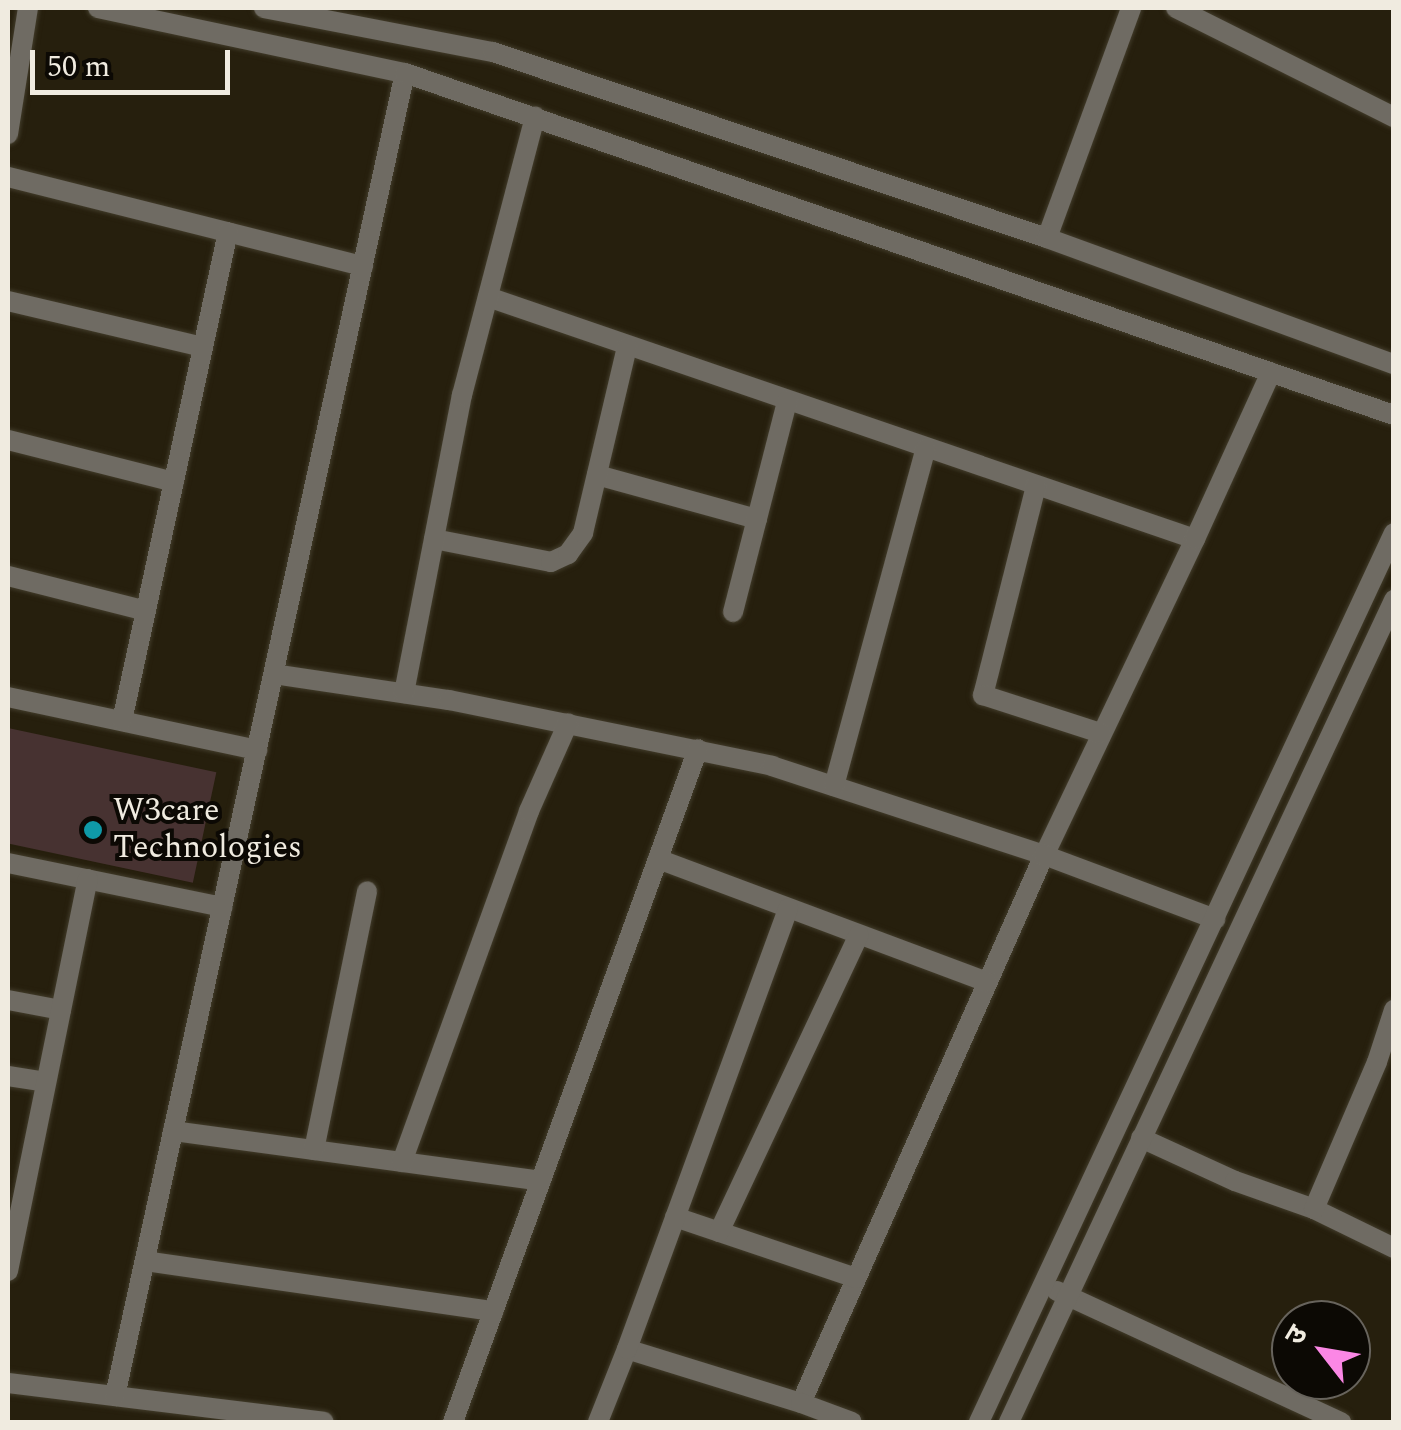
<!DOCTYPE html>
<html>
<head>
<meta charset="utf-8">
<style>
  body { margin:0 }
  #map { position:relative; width:1401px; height:1430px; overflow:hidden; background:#261f0d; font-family:Spectral,"Noto Sans Devanagari",serif }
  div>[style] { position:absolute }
  .building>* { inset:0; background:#473231; transform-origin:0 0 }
  .roads { filter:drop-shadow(0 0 2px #423c2b) drop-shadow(0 0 2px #423c2b) }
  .minor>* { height:20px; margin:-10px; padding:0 10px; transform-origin:10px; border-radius:10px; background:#6f6b63 }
  .tertiary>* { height:20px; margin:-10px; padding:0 10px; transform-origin:10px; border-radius:10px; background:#6f6b63 }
  .dots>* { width:28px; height:28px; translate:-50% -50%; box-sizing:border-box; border:5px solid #0c0904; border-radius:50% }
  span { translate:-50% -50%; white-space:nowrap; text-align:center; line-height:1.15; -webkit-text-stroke:8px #0c0904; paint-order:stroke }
  .poi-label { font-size:32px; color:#f0ebe0 }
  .left { translate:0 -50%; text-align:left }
  .frame { position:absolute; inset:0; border:10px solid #f0ebe0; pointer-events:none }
  .north { position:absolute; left:1271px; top:1300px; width:100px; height:100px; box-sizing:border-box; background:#0c0904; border:2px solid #67635c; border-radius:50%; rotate:301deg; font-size:28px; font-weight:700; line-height:40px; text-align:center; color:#f0ebe0 }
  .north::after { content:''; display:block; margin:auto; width:35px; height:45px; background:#fb87e5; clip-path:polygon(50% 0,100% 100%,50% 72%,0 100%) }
  .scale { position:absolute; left:30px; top:50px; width:200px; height:45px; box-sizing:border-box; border:5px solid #f0ebe0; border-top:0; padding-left:12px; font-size:30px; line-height:35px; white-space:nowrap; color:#f0ebe0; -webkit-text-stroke:8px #0c0904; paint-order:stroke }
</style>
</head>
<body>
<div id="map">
  <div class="building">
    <i style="left:8px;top:728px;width:213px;height:113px;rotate:12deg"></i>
  </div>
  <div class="roads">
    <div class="minor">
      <i style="left:1176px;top:8px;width:244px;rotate:26.6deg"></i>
      <i style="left:8px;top:134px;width:128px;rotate:-81deg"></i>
      <i style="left:8px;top:177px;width:366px;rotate:14.1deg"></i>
      <i style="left:1047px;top:238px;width:245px;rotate:-69.9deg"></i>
      <i style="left:488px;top:297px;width:747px;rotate:18.9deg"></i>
      <i style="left:1195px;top:539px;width:350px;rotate:115.5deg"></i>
      <i style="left:1044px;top:855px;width:599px;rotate:113.91deg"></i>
      <i style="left:801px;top:1403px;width:182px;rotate:-162.8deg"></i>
      <i style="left:627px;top:1349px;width:79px;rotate:111.7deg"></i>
      <i style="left:8px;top:301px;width:200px;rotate:13.3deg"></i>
      <i style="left:8px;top:440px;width:171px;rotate:14.2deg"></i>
      <i style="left:597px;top:475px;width:166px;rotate:15.4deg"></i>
      <i style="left:1036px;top:486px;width:216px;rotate:104.2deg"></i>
      <i style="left:983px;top:695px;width:124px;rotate:17.9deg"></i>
      <i style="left:434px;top:539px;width:119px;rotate:11.1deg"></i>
      <i style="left:551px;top:562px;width:19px;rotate:-25deg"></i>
      <i style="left:568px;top:554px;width:26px;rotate:-54deg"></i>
      <i style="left:583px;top:533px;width:191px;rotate:-76.7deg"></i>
      <i style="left:1195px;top:539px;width:183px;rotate:-65.5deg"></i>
      <i style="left:8px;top:576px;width:142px;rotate:14.2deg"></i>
      <i style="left:733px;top:612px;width:218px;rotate:-75.6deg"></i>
      <i style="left:274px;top:674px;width:177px;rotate:8.5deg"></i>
      <i style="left:449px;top:700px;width:330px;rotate:11.5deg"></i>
      <i style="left:772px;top:766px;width:286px;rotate:18.1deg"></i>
      <i style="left:1044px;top:855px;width:183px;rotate:20.5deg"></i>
      <i style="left:404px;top:693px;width:304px;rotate:-79deg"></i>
      <i style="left:462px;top:395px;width:288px;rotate:-75.3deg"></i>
      <i style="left:8px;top:697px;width:255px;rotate:12deg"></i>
      <i style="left:122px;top:721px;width:500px;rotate:-77.77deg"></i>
      <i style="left:834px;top:786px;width:350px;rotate:-74.8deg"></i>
      <i style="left:658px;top:859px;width:351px;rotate:20.5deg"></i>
      <i style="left:8px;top:863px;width:219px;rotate:11.6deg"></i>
      <i style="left:8px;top:1000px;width:54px;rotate:10.7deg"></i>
      <i style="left:8px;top:1076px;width:38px;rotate:9deg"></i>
      <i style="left:173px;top:1131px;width:371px;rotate:7.7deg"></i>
      <i style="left:1141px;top:1138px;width:103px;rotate:24.6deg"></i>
      <i style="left:1235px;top:1181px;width:84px;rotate:19.5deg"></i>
      <i style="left:1314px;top:1209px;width:89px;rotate:26deg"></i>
      <i style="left:314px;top:1150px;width:264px;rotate:-78.4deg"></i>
      <i style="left:402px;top:1162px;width:373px;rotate:-70.1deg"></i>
      <i style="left:529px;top:811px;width:96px;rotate:-66.1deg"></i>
      <i style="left:1314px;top:1209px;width:160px;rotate:-66.8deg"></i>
      <i style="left:1377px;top:1062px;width:55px;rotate:-71.9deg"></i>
      <i style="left:675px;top:1217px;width:191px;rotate:18.6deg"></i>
      <i style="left:719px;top:1232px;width:328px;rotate:-64.8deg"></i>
      <i style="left:145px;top:1261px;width:352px;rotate:8.2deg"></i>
      <i style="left:8px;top:1271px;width:400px;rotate:-78.5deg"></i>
      <i style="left:627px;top:1349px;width:469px;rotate:-69.9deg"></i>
      <i style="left:8px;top:1383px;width:318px;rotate:7deg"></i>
      <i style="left:115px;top:1396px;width:1354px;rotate:-77.64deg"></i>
      <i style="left:801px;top:1403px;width:54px;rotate:20.4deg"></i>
      <i style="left:453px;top:1422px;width:716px;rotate:-70deg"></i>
    </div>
    <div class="tertiary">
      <i style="left:98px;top:8px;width:314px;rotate:12deg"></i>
      <i style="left:405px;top:73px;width:1046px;rotate:19.08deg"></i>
      <i style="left:264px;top:8px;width:233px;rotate:10.9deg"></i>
      <i style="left:493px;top:52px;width:584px;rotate:18.56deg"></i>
      <i style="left:1047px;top:238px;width:369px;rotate:20deg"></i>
      <i style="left:1057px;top:1291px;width:313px;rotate:24.8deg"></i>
      <i style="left:979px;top:1422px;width:981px;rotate:-64.98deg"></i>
      <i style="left:1009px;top:1422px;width:908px;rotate:-64.9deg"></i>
    </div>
  </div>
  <div class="dots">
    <i style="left:93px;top:830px;background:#0f9aa8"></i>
  </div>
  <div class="poi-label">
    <span class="left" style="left:113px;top:830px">W3care<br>Technologies</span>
  </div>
  <div class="frame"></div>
  <div class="north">उ</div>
  <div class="scale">50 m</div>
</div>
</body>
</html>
